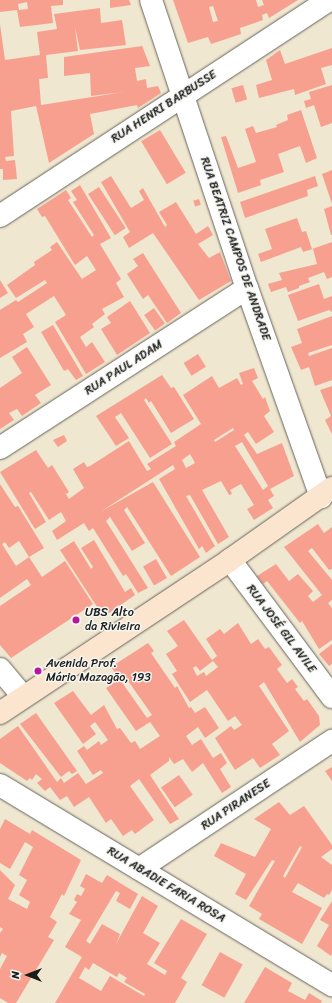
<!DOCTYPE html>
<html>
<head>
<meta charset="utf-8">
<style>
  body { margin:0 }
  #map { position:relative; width:332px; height:1003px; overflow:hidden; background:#f0e7d0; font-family:Sriracha,sans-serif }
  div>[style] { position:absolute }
  .building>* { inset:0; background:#f7a08f; transform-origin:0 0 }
  .roads { filter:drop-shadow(0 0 1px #66635b) drop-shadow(0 0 1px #66635b) }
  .street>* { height:22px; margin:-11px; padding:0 11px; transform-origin:11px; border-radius:11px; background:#fff }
  .secondary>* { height:22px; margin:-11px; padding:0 11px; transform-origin:11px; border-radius:11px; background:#fce5cf }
  .dots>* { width:11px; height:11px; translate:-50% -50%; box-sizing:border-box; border:2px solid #f6f6f2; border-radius:50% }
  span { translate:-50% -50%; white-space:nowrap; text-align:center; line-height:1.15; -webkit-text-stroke:3px #f6f6f2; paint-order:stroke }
  .street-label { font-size:12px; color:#1c1c1c }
  .poi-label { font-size:12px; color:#1c1c1c }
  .left { translate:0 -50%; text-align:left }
  .north { position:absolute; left:8px; top:955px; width:40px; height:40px; -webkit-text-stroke:3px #f6f6f2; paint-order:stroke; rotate:270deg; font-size:11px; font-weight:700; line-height:16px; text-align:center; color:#1c1c1c }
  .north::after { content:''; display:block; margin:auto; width:14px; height:18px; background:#1c1c1c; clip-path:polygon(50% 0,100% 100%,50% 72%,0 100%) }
</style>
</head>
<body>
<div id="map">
  <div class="building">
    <i style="clip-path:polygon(evenodd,0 0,63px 0,63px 5px,51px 6px,53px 23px,20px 27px,17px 10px,0 12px,0 0,27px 2px,28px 9px,19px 10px,18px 4px,27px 2px)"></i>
    <i style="clip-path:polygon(110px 0,129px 0,131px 5px,110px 8px)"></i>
    <i style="clip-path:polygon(evenodd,173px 0,256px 0,258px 7px,264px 5px,262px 0,298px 0,269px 18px,267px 13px,262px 15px,263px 20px,240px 28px,241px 34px,211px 44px,208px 37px,188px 43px,173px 0,213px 6px,218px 21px,213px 22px,209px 7px,213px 6px)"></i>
    <i style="clip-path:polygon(100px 8px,101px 23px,122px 20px,126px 45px,80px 50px,75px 27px,78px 51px,46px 55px,48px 78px,39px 79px,41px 105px,124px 92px,91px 96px,90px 73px,64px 76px,64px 57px,142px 46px,141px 43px,150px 66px,135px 68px,137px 81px,146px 79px,147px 88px,158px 86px,161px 93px,138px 108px,137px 105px,90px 114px,94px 134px,49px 163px,36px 106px,11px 111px,14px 156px,5px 157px,6px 161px,15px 160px,17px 179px,3px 180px,3px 169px,0 169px,0 24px,5px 60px,40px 55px,37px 32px,57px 29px,54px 14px)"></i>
    <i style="clip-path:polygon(332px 48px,332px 65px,321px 68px,326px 84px,295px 95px,294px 89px,259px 98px,256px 85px,272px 80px,266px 60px,280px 50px,285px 64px)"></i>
    <i style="left:243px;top:85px;width:15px;height:12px;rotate:74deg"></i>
    <i style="clip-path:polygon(332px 85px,332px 123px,321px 127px,314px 105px,306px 108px,304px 101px,311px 99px,309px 92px)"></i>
    <i style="clip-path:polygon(301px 110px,317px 158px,306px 163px,300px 146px,278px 154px,284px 172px,260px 180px,261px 185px,238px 193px,221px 137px,226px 136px,238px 168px,256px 162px,245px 129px,253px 126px,256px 133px,277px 127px,276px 125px,288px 120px,287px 115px)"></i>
    <i style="left:160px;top:130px;width:50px;height:22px;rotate:59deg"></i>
    <i style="clip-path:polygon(332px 170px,332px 204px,322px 174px)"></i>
    <i style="clip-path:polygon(111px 176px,131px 208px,144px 200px,139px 191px,143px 188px,165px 227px,167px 225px,159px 212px,176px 202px,196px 234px,208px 226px,213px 235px,198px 244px,209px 258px,220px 252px,231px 281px,199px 300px,153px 233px,129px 248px,123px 237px,130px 232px,101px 182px)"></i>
    <i style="clip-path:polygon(315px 176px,318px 186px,307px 190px,308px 196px,245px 218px,240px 202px)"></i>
    <i style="clip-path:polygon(80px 185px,111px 238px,100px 244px,121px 279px,116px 283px,124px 297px,102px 309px,105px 314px,92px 324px,94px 327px,80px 337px,86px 347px,92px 342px,105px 362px,86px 374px,55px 322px,66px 315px,54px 296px,26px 314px,34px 327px,23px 334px,27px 342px,0 358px,0 310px,16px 300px,18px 302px,47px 283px,45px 280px,16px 298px,7px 285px,35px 265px,34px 262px,52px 250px,50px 247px,57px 242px,82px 279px,96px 270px,87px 256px,75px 265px,45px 216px,42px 217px,37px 209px,66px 190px,71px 198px,68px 200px,92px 237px,94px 235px,73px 202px,77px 200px,71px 191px)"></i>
    <i style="left:99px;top:187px;width:49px;height:13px;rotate:57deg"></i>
    <i style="left:199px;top:199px;width:6px;height:6px;rotate:72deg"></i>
    <i style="clip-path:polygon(332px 206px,332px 235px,331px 235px,324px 209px)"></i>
    <i style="clip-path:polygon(297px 218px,302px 232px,306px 231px,312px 249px,332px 242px,332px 277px,327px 279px,324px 272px,308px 278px,310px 282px,299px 286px,299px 288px,288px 292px,286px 287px,271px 292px,268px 284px,282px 280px,279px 273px,317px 264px,313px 249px,303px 252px,301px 247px,261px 262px,258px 254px,272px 249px,265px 229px)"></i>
    <i style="clip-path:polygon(143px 253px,181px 313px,167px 323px,148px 295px,143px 299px,127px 274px,138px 266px,133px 259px)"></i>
    <i style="clip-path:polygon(0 280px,8px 293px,0 298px)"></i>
    <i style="clip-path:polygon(319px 284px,324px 299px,332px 296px,332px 312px,329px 310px,298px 321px,288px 295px)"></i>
    <i style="clip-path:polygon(130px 301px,150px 333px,117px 355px,101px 329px,111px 323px,107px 317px)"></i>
    <i style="left:154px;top:308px;width:19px;height:12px;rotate:55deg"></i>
    <i style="clip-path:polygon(332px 316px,332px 345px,308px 353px,309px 356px,332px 348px,332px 380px,315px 386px,309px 367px,301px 370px,291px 347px,302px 343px,297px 329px)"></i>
    <i style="clip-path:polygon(53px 325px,83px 376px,76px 380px,68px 369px,64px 371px,41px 332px)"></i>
    <i style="clip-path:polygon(27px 347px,51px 385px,35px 395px,41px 403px,22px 416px,17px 409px,9px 413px,14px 420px,0 429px,0 388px,22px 373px,12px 357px)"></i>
    <i style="left:198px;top:354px;width:15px;height:17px;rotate:58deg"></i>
    <i style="clip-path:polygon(evenodd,254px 368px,258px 378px,252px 381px,263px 399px,265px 397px,270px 411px,264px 416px,274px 432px,256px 444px,248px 432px,244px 435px,257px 454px,282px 443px,294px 476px,270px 489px,274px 496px,268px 500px,273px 508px,254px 520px,247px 509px,254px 505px,241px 484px,230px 490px,232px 494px,229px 495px,221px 481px,202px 490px,229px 537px,218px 544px,190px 495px,186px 496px,215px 546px,206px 553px,202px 546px,199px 549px,159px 479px,175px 469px,173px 465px,100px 512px,153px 482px,200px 557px,171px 576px,127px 507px,124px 510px,145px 543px,132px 551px,110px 517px,106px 521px,148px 588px,138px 593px,126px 574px,123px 576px,93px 528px,89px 531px,84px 523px,57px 540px,52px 531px,66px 521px,61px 512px,49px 520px,31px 492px,29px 493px,46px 522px,35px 529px,0 472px,36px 450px,48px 468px,52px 465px,69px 492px,66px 494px,69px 499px,84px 488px,73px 469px,84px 462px,87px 467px,90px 466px,129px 441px,147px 471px,151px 469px,147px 464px,176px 446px,174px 442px,201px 424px,183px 395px,212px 376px,219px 388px,237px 378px,241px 385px,243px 384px,239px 373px,254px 368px,233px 428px,234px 430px,215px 442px,214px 440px,233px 428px,254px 368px,242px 442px,268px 486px,263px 490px,235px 446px,242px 442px,254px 368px,190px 454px,195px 463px,186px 468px,182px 460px,190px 454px)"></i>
    <i style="clip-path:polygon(162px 375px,171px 388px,174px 387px,194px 419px,171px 433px,151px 401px,149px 403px,146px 398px,144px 400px,172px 444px,150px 458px,121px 413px,115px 417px,129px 438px,116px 446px,96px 416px)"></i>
    <i style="clip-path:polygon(332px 386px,332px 434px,325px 420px,331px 416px,320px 390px)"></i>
    <i style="clip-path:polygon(64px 435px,67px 441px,58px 447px,53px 440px)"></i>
    <i style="clip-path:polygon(evenodd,0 484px,15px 507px,18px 506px,44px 548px,29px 557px,42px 577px,65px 561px,93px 604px,11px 658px,0 645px,0 606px,31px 585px,27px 579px,0 598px,0 484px,19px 541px,29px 557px,16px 566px,2px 544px,5px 542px,9px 548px,19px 541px)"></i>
    <i style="clip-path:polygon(318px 524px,324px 533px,332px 527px,332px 569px,329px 570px,312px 548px,308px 551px,332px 580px,332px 600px,328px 603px,332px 608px,332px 640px,319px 649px,302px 621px,300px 623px,267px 581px,263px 584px,257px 576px,276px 564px,289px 581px,298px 574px,313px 591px,308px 596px,313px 602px,322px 595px,284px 547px)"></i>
    <i style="clip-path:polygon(94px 540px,125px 592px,131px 588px,135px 595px,102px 618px,101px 613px,60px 550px,74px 541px,91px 569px,93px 567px,81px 548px)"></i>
    <i style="left:156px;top:559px;width:22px;height:15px;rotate:60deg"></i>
    <i style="clip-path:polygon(evenodd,184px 620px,212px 660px,217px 656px,206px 639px,220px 629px,224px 634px,238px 623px,251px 644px,258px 639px,265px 649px,269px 647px,282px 665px,277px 669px,287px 683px,292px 679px,298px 687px,295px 689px,304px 701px,307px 699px,319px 716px,320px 725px,300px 742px,264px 682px,259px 686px,289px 731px,272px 744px,280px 755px,260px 768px,253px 758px,235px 770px,215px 738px,231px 726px,234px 730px,242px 725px,235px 716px,228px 721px,207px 690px,190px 702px,172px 674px,177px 671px,166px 654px,178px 646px,167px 631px,184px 620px,213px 661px,218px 667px,206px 676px,204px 672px,197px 676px,193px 668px,196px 666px,200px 671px,213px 661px)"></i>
    <i style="clip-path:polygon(evenodd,148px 643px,154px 651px,151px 653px,175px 688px,177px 686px,189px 708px,191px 707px,195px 713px,205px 707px,219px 728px,205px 738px,198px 727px,186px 736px,192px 745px,201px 739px,213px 758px,221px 753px,227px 763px,220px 769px,231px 787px,222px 793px,203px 763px,192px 772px,183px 759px,174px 764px,169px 757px,169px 761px,150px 775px,179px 819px,170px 824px,139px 779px,130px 786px,154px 820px,135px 834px,132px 830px,123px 836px,111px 819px,106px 823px,89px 797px,74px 807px,67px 796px,60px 800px,50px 787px,45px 791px,37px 783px,42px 779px,36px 774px,32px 780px,30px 778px,27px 781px,0 763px,0 739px,18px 726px,57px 782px,61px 778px,64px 783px,78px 773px,86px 784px,103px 773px,101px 770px,93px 775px,77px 751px,84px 746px,87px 750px,99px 741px,101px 745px,108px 740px,95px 722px,90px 726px,96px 734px,83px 744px,54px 703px,73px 691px,91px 715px,104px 705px,117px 729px,120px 728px,131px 743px,135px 741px,140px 749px,160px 736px,150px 722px,136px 731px,106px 688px,120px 679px,111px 667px,148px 643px,126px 678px,152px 715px,147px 718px,121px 681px,126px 678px)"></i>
    <i style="clip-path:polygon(332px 644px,332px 664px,329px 666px,319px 654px)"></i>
    <i style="clip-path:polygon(36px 713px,77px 771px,72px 774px,69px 771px,61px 777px,20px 724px)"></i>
    <i style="clip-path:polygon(332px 767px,332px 781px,325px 771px)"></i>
    <i style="left:179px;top:775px;width:24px;height:22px;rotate:55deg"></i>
    <i style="clip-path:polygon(evenodd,279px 802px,290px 815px,304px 806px,332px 845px,332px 849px,321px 857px,332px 865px,332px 890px,329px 895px,327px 894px,324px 898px,298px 883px,292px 892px,322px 908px,302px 944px,259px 919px,262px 914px,249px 906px,275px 861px,272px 860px,246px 900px,235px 894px,246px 874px,214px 856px,221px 843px,255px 857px,271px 829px,254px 819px,279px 802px,300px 846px,302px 847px,285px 878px,283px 876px,300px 846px)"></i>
    <i style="clip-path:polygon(5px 819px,30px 834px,32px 830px,81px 860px,64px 896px,62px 894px,50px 917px,57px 922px,48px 937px,54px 940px,16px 1003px,8px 1003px,0 998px,0 969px,7px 956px,2px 953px,0 957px,0 933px,3px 929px,0 927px,0 870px,15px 885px,8px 899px,27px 909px,30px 902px,19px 895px,27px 880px,19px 875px,33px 847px,25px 842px,10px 869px,0 863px,0 829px)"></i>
    <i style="clip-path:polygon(evenodd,86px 874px,102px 883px,107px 875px,138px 894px,130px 909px,116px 901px,120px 893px,116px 891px,86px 941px,90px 944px,102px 924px,120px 934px,116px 944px,142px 896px,158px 906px,143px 933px,160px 943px,147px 964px,165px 975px,167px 971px,154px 963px,181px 919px,207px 934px,181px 978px,187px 982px,175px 1003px,55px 1003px,82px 957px,65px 947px,81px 920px,69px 914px,77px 902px,74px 900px,77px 894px,81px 896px,85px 889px,80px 886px,86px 874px,93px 963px,117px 977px,119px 973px,127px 978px,124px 982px,145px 994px,144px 996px,110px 976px,101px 991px,79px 978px,85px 967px,89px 970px,93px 963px)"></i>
    <i style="clip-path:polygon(332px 901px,332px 953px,331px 956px,317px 946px,329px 925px,320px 920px)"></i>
    <i style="left:220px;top:952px;width:26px;height:38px;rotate:29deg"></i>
    <i style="clip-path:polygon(265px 967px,292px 983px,288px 991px,305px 1000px,309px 993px,322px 1001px,321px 1003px,244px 1003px)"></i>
  </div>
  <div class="roads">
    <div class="street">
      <i style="left:151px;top:0;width:304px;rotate:71.6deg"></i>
      <i style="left:247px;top:288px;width:222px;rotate:70.5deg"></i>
      <i style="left:0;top:216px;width:394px;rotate:-33.3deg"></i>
      <i style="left:0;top:448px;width:294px;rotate:-32.9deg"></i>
      <i style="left:230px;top:560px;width:171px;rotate:53.3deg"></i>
      <i style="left:0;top:669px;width:35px;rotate:50deg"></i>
      <i style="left:0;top:785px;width:388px;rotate:31.1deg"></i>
      <i style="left:139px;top:869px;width:232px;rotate:-33.6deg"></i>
    </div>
    <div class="secondary">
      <i style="left:0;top:713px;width:276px;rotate:-33.6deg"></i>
      <i style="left:230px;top:560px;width:125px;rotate:-35.2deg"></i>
    </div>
  </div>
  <div class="dots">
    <i style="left:76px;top:620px;background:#b5179e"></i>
    <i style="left:38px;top:671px;background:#b5179e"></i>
  </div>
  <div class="street-label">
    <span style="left:164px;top:107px;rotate:-33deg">RUA HENRI BARBUSSE</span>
    <span style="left:235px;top:249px;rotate:71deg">RUA BEATRIZ CAMPOS DE ANDRADE</span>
    <span style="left:124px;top:368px;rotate:-33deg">RUA PAUL ADAM</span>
    <span style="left:281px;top:629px;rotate:53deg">RUA JOSÉ GIL AVILE</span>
    <span style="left:236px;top:805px;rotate:-34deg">RUA PIRANESE</span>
    <span style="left:166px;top:885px;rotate:31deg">RUA ABADIE FARIA ROSA</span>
  </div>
  <div class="poi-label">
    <span class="left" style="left:85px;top:620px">UBS Alto<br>da Rivieira</span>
    <span class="left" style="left:46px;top:671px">Avenida Prof.<br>Mário Mazagão, 193</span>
  </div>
  <div class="north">N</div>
</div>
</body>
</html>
